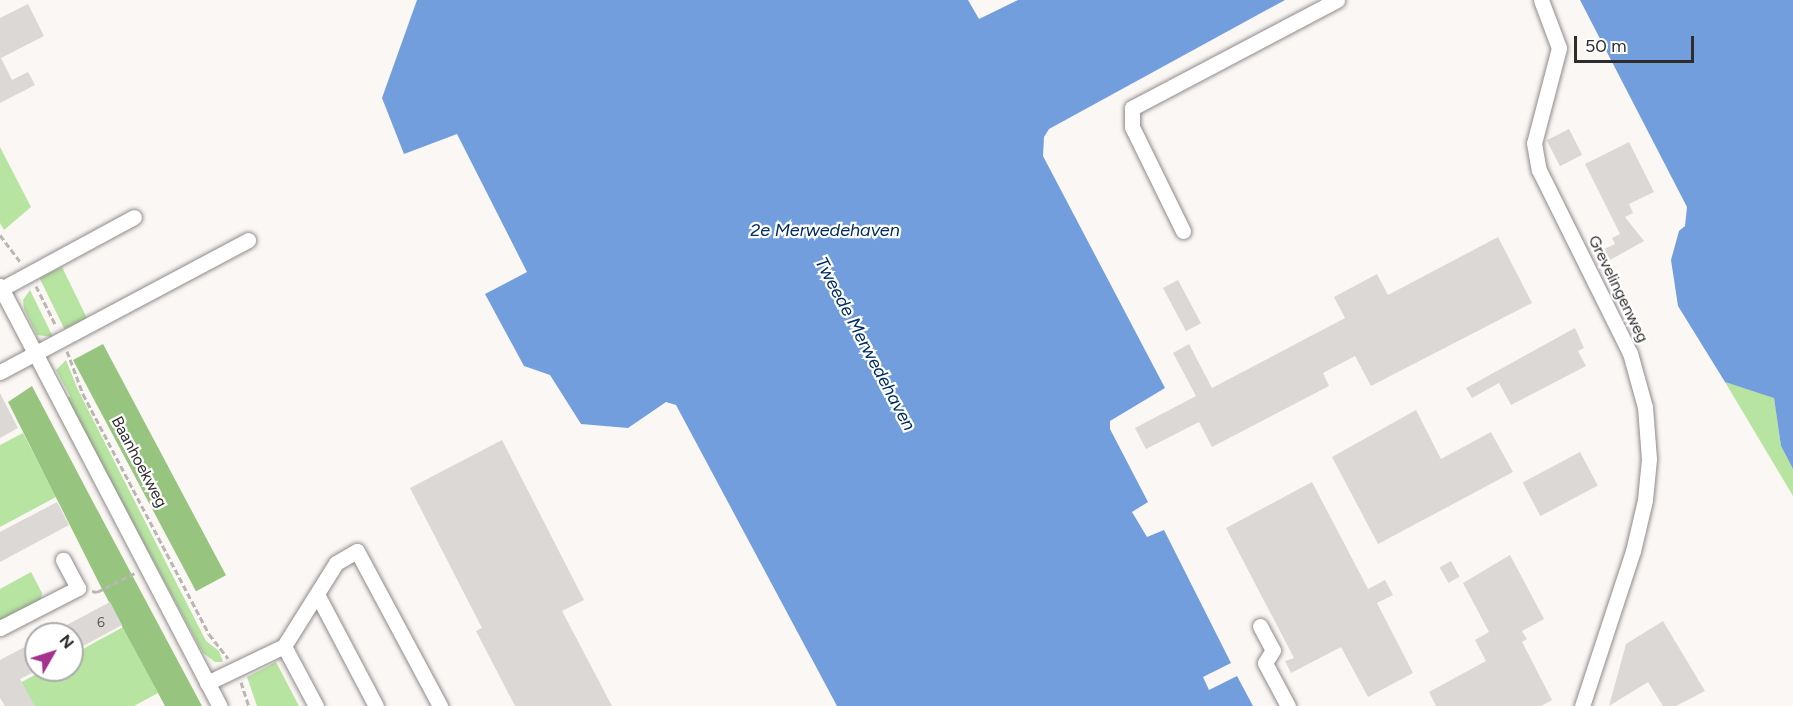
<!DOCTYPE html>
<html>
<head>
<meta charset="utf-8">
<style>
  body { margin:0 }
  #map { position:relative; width:1793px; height:706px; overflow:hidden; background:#fbf7f5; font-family:Figtree,sans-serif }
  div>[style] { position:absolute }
  .green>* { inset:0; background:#b7e4a1; transform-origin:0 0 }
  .forest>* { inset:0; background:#97c580; transform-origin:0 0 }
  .water>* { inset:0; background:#729edd }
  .building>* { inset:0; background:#dcd8d6; transform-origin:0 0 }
  .path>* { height:3px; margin-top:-1.5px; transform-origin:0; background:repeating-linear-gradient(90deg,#b9b6b4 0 6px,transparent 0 9px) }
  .roads { filter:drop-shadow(0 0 2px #8f8b8a) drop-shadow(0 0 2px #8f8b8a) }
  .minor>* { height:15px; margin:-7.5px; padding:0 7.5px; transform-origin:7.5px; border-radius:7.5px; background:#fff }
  span { translate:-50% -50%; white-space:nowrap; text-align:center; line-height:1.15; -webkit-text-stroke:4.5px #fff; paint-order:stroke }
  .number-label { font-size:14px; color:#5a5756 }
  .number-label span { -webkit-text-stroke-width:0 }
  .street-label { font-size:16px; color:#2e2c2c }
  .water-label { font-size:18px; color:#012c63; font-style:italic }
  .north { position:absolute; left:24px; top:622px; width:60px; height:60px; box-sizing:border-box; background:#fff; border:2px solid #ababab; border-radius:50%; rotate:51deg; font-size:16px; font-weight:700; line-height:24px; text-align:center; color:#2e2c2c }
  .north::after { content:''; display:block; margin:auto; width:21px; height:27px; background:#a4318c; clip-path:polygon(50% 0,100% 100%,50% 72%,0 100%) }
  .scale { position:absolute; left:1574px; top:36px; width:120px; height:27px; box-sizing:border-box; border:3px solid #2e2c2c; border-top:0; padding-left:8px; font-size:18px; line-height:21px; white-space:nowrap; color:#2e2c2c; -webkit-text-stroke:4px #fff; paint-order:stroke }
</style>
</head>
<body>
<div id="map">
  <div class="green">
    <i style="clip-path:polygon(0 147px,31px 207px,4px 230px,0 223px)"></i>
    <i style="left:62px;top:267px;width:57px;height:25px;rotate:64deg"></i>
    <i style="clip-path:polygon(30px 290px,53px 337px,37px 335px,24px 309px,23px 300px)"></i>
    <i style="clip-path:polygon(66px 360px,78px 390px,206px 641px,219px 651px,223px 662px,215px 662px,203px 653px,67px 400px,70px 396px,56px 370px)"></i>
    <i style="clip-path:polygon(1725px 382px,1774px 397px,1781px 446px,1793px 469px,1793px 496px)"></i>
    <i style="clip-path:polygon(23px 433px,56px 497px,0 527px,0 445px)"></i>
    <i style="clip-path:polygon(31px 572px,42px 593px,41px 600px,0 622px,0 589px)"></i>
    <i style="clip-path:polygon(123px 627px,158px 693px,134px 706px,13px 706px,5px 691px,44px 670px,72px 670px,72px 655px)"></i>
    <i style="clip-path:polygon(276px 662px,299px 706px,257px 706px,247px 677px)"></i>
  </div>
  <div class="forest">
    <i style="left:103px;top:344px;width:262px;height:34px;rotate:62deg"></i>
    <i style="clip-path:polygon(32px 386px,92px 500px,202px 706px,165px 706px,101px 587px,8px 402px)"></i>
  </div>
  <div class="water">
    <i style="clip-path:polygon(417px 0,968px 0,979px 19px,1018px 0,1285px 0,1049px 129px,1044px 137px,1043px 156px,1165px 388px,1110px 421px,1110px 429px,1148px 502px,1132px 512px,1147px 537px,1164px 530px,1231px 663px,1203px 677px,1209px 690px,1237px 676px,1253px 706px,837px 706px,676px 405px,666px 402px,628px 428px,581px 424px,550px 375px,524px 366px,485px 294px,527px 272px,457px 134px,404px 154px,382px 98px)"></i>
    <i style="clip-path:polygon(1580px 0,1793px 0,1793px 469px,1781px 446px,1774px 398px,1725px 382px,1678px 306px,1671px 260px,1679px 231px,1685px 226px,1687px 207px)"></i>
  </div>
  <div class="building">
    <i style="clip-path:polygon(28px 4px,44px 36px,1px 58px,12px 80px,28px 72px,35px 85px,0 103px,0 18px)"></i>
    <i style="left:1569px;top:129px;width:29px;height:25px;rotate:63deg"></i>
    <i style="clip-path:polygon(1629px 142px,1654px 192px,1629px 204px,1633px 213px,1625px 217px,1644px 241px,1610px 260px,1604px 249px,1615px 244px,1612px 238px,1620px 234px,1585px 164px)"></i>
    <i style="clip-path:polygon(1498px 237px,1532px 303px,1371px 386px,1355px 356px,1323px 373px,1329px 386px,1212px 447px,1199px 422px,1146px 449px,1135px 428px,1196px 396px,1173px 353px,1189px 344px,1212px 388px,1345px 318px,1334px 297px,1377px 274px,1388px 295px)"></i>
    <i style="left:1178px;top:280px;width:49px;height:17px;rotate:62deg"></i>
    <i style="clip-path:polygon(1575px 328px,1584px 348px,1578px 351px,1586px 366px,1511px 405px,1499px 383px,1472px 398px,1466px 388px)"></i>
    <i style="clip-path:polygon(0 393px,18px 428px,0 438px)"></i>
    <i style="clip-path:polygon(1416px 410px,1441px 459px,1491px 432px,1513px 472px,1378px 544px,1332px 457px)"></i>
    <i style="clip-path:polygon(502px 440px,584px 600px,562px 611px,612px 706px,515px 706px,476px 631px,482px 628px,410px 488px)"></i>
    <i style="left:1580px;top:452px;width:38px;height:65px;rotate:62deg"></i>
    <i style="clip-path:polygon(1312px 482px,1368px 589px,1385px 580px,1393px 595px,1377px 603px,1413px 673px,1368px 697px,1341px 647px,1291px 673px,1285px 661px,1294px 658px,1226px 528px)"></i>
    <i style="clip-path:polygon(57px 502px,69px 525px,0 562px,0 532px)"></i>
    <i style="clip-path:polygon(1510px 555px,1544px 619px,1522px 631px,1527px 639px,1522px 642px,1552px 700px,1541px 706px,1436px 706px,1429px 692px,1486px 661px,1475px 640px,1489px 632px,1463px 583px)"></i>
    <i style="left:1451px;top:561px;width:18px;height:13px;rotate:61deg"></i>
    <i style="clip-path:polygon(110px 602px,122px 625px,72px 652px,72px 634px,50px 634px)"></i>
    <i style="clip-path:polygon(1663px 621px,1705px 691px,1676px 706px,1663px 706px,1648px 682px,1609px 706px,1626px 644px)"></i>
    <i style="clip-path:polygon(36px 641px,36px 671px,20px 679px,35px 706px,5px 706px,0 698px,0 660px)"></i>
  </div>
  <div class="path">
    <i style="left:0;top:235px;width:35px;rotate:53deg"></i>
    <i style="left:36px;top:286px;width:45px;rotate:63.4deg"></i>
    <i style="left:67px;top:351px;width:46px;rotate:69.6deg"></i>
    <i style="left:83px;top:394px;width:271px;rotate:62.3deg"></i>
    <i style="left:209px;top:634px;width:31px;rotate:52deg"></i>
    <i style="left:92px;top:591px;width:5px;rotate:11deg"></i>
    <i style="left:97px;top:592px;width:42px;rotate:-26.6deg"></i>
    <i style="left:241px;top:682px;width:25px;rotate:72deg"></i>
  </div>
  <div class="roads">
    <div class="minor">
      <i style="left:1541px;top:0;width:51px;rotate:69.4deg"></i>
      <i style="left:1559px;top:48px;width:98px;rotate:104.7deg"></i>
      <i style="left:1534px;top:143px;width:27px;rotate:80deg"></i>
      <i style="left:1539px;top:170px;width:204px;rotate:63.6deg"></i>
      <i style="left:1630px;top:353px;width:56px;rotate:74.5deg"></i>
      <i style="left:1645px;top:407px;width:52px;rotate:85.6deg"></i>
      <i style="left:1649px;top:459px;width:41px;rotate:95.6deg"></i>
      <i style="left:1645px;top:500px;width:52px;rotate:103.2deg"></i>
      <i style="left:1633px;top:551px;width:163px;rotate:108.2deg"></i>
      <i style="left:1183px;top:231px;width:116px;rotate:-116.1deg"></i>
      <i style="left:1132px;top:127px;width:19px;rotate:-90deg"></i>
      <i style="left:1132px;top:108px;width:232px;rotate:-27.8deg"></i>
      <i style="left:0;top:286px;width:474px;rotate:62.4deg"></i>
      <i style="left:1px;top:289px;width:151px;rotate:-28.4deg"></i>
      <i style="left:0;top:372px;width:281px;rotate:-28deg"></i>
      <i style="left:318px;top:596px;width:124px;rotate:62.2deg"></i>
      <i style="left:1260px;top:626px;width:27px;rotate:62deg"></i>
      <i style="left:1273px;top:650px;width:15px;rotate:122deg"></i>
      <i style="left:1265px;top:663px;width:49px;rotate:61.9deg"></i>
      <i style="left:0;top:628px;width:88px;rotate:-27.1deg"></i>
      <i style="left:78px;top:588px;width:32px;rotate:-118deg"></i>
      <i style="left:207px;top:683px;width:85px;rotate:-25.7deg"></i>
      <i style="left:316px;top:706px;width:68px;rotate:-118.1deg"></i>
      <i style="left:284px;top:646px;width:98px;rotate:-57.9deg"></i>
      <i style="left:336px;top:563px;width:24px;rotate:-30deg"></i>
      <i style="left:357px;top:551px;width:176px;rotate:61.8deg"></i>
    </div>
  </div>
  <div class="number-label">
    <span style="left:101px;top:623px">6</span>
  </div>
  <div class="street-label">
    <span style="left:1618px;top:289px;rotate:64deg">Grevelingenweg</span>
    <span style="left:139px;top:462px;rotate:62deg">Baanhoekweg</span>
  </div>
  <div class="water-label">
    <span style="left:825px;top:230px">2e Merwedehaven</span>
    <span style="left:865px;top:344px;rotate:62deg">Tweede Merwedehaven</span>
  </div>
  <div class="north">N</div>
  <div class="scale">50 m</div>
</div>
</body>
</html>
